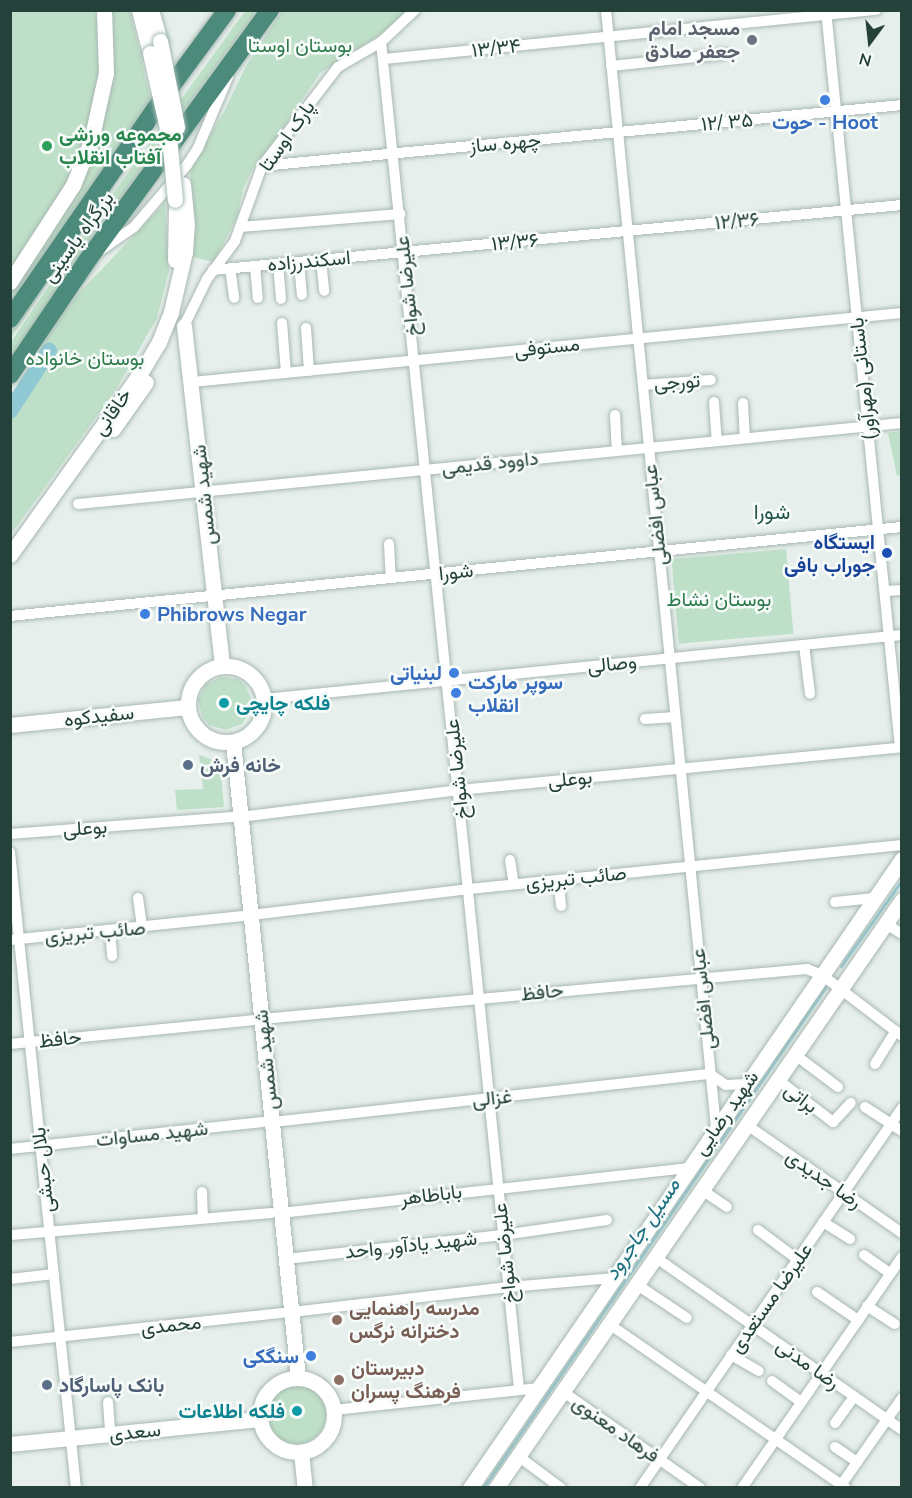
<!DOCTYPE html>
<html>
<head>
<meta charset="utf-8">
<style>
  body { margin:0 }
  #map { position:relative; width:912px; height:1498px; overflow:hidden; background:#e6efeb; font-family:"Nunito Sans",Vazirmatn,sans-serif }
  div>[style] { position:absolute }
  .green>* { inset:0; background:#bfe0c8; transform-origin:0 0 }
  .round { border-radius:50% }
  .stream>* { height:3px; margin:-1.5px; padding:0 1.5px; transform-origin:1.5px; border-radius:1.5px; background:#8ec9d4 }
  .river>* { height:16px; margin:-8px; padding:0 8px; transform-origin:8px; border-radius:8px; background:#8ec9d4 }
  .roads { filter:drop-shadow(0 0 2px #a8b8b2) drop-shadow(0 0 2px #a8b8b2) }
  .minor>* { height:10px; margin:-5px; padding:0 5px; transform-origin:5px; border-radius:5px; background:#fff }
  .secondary>* { height:15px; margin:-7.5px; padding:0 7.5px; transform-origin:7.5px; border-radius:7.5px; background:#fff }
  .secondary>.ring { margin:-7.5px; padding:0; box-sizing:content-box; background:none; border:15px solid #fff; border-radius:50% }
  .trunk>* { height:18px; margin:-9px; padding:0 9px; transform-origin:9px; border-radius:9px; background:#4c8a7c }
  .bridges { filter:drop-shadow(0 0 2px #a4bbb3) drop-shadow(0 0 2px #a4bbb3) }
  .secondary-bridge>* { height:15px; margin:-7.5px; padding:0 7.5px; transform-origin:7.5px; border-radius:7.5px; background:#fff }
  .dots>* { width:16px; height:16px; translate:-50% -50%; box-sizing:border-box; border:3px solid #f7fbf9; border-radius:50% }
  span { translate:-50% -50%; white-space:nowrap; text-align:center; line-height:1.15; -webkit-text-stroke:5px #f7fbf9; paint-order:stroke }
  .worship-label { font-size:20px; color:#5b616d; font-weight:700 }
  .right { translate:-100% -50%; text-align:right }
  .park-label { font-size:20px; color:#2d7a4b }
  .street-label { font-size:20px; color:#24423a }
  .shop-label { font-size:20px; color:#366cbe; font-weight:700 }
  .left { translate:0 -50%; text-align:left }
  .leisure-label { font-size:20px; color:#27864d; font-weight:700 }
  .transit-label { font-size:20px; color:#164399; font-weight:700 }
  .culture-label { font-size:20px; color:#0d838f; font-weight:700 }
  .service-label { font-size:20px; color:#4e5e75; font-weight:700 }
  .education-label { font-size:20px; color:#785e54; font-weight:700 }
  .neighbourhood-label { font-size:21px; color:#1f5548 }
  .water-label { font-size:21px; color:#1c6f80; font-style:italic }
  .frame { position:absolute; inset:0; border:12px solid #24423a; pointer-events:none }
  .north { position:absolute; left:840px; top:12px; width:60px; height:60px; -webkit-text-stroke:4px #f7fbf9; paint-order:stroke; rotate:195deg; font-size:16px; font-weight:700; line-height:24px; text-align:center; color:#24423a }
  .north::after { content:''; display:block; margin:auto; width:21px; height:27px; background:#24423a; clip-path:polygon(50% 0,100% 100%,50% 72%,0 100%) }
</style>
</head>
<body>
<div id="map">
  <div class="green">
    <i style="clip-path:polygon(11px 11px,95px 11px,100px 38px,110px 11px,130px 11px,150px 97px,162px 112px,11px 338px)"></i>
    <i style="clip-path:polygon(245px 11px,256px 11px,82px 251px,11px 358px,11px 342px,88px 228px)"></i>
    <i style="clip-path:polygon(282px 11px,408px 11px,389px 29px,320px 73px,276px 139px,253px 168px,243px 189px,237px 217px,214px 262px,193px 257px,190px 169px,225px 110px,246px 66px)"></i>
    <i style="clip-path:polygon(165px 203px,169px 271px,157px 318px,115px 391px,11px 534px,11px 396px,58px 320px,78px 294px)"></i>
    <i style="clip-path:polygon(901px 431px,901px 475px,897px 476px,888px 433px)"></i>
    <i style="left:786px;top:549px;width:85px;height:115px;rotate:85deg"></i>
    <i style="clip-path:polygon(221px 677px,238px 679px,245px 685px,252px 701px,251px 709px,242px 724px,226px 730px,209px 725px,203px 718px,198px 701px,205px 685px)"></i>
    <i style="clip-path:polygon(199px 755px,220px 762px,224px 807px,177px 810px,175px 790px,203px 789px)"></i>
    <i class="round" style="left:266px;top:1384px;width:60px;height:60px"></i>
  </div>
  <div class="stream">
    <i style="left:841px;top:966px;width:105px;rotate:-54.7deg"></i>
    <i style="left:483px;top:1488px;width:606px;rotate:-55.63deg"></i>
  </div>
  <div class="river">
    <i style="left:10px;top:411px;width:72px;rotate:-57deg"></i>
  </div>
  <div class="roads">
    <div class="minor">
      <i style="left:606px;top:10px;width:1123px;rotate:84.38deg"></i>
      <i style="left:826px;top:10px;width:741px;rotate:84.27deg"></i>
      <i style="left:381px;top:42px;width:1355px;rotate:84.15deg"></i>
      <i style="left:384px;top:59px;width:495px;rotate:-5.7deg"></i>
      <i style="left:611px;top:66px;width:116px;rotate:-6deg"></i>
      <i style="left:262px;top:166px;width:643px;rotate:-5.44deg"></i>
      <i style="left:240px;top:227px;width:161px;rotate:-4.6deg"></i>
      <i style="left:101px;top:250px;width:40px;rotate:-34.9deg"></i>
      <i style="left:134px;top:227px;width:82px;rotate:-49.5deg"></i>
      <i style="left:187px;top:165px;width:20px;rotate:-57deg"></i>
      <i style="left:198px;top:148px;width:77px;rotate:-67.1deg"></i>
      <i style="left:321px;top:260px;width:31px;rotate:84deg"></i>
      <i style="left:299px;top:262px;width:33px;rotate:85deg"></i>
      <i style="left:278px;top:264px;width:35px;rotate:85deg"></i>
      <i style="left:255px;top:266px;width:32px;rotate:85deg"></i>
      <i style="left:230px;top:268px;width:30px;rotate:82deg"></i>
      <i style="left:213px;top:270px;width:692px;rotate:-5.39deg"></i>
      <i style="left:282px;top:323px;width:50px;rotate:85.4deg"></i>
      <i style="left:184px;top:326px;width:52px;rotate:-63.9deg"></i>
      <i style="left:207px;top:279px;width:47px;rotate:-53.6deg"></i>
      <i style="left:235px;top:241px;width:80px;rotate:-70.2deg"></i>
      <i style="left:262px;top:166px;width:125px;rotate:-52.5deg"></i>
      <i style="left:338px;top:67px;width:50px;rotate:-30.2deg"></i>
      <i style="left:381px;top:42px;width:47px;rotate:-43.3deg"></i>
      <i style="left:306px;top:328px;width:43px;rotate:86deg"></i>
      <i style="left:192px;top:382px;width:713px;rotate:-5.55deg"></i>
      <i style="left:643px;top:385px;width:68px;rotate:-4.2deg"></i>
      <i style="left:714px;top:402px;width:39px;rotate:86deg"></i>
      <i style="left:743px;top:403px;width:35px;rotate:87deg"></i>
      <i style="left:615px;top:415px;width:35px;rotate:87deg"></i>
      <i style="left:78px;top:504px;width:828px;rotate:-5.61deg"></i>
      <i style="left:389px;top:544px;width:34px;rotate:87deg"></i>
      <i style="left:885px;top:591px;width:17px;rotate:-3deg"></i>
      <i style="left:10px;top:616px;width:896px;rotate:-5.7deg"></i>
      <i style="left:804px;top:645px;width:49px;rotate:83deg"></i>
      <i style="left:264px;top:699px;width:641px;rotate:-5.73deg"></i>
      <i style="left:645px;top:719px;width:30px;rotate:-4deg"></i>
      <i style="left:240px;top:817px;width:221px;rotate:-7deg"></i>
      <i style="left:459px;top:790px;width:445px;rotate:-5.5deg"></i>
      <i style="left:10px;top:834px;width:223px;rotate:-4.4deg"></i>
      <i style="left:10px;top:852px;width:639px;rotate:84.08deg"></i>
      <i style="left:510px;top:860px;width:24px;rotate:81deg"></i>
      <i style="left:558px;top:880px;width:26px;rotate:83deg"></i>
      <i style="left:138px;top:898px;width:30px;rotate:82deg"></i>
      <i style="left:835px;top:902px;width:39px;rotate:-6deg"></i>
      <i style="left:251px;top:915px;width:220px;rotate:-6.8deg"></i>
      <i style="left:469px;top:889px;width:435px;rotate:-5.8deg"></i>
      <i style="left:885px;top:923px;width:20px;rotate:33deg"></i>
      <i style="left:110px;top:931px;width:25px;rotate:85deg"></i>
      <i style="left:10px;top:940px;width:234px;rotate:-5.9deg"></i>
      <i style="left:262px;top:1019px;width:547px;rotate:-5.24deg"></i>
      <i style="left:807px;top:969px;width:16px;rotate:22deg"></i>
      <i style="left:822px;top:975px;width:101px;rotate:37.3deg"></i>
      <i style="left:10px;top:1044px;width:244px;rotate:-5.6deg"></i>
      <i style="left:794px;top:1054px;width:55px;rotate:36.9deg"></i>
      <i style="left:875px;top:1064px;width:39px;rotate:-58deg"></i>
      <i style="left:777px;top:1079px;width:71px;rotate:37.5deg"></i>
      <i style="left:833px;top:1122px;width:26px;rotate:-47deg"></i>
      <i style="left:865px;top:1107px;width:44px;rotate:33deg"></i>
      <i style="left:273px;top:1122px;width:440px;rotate:-6.3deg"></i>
      <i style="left:710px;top:1074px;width:19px;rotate:35deg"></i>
      <i style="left:726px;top:1085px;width:20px;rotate:-3deg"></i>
      <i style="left:747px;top:1125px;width:189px;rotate:34.9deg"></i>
      <i style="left:10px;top:1149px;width:254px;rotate:-6.1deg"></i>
      <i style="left:702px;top:1190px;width:30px;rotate:34deg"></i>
      <i style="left:202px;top:1192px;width:26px;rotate:88deg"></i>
      <i style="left:281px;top:1213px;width:409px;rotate:-6.3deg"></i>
      <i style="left:823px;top:1222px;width:32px;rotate:32deg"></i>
      <i style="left:758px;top:1230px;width:49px;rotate:36.6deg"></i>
      <i style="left:10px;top:1235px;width:263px;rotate:-4.8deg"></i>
      <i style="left:864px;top:1255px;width:32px;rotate:35deg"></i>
      <i style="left:655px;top:1257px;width:302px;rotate:35deg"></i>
      <i style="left:286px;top:1259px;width:218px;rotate:-6.3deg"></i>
      <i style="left:503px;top:1235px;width:105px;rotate:-8.2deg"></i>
      <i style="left:10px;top:1279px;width:44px;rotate:-6.5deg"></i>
      <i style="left:636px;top:1284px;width:61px;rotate:33.7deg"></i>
      <i style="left:817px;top:1292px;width:50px;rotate:34.3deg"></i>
      <i style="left:867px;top:1306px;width:33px;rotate:33deg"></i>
      <i style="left:292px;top:1312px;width:218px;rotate:-6.6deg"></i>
      <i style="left:509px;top:1287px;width:104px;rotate:-4.9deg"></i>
      <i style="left:609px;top:1324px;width:288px;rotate:34.7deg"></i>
      <i style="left:10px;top:1342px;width:274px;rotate:-6.1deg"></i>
      <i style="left:731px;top:1355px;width:32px;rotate:30deg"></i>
      <i style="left:772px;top:1381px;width:36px;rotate:36deg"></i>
      <i style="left:562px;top:1391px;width:169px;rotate:35.1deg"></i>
      <i style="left:108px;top:1402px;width:32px;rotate:86deg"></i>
      <i style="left:334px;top:1410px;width:206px;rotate:-6.1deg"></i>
      <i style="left:835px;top:1423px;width:32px;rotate:-54deg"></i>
      <i style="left:835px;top:1447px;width:27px;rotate:34deg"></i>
      <i style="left:518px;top:1456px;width:54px;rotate:36.7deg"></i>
      <i style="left:640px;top:1488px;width:462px;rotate:-55.4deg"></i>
      <i style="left:742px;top:1488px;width:281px;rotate:-55.3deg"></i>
      <i style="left:839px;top:1488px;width:110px;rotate:-55deg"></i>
    </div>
    <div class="secondary">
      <i style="left:139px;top:10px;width:44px;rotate:75.7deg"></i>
      <i style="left:151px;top:10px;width:32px;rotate:74deg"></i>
      <i style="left:175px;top:260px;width:54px;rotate:-88.9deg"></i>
      <i style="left:10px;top:282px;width:116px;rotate:-57deg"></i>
      <i style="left:73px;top:185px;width:48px;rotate:-67.8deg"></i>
      <i style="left:91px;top:141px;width:70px;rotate:-77.6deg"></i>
      <i style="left:106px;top:73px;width:63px;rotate:-91.8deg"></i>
      <i style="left:184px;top:326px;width:341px;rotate:83.6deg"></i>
      <i style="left:113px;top:429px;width:57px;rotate:-54.9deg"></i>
      <i style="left:10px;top:555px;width:225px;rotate:-54.4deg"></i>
      <i style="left:141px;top:372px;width:35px;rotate:-59deg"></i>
      <i style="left:159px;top:342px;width:32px;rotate:-68deg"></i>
      <i style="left:171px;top:312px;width:62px;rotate:-76.9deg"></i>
      <i style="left:185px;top:252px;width:27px;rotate:-86deg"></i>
      <i style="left:187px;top:225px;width:41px;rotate:-95.6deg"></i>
      <i class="ring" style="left:188px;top:666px;width:61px;height:61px"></i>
      <i style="left:10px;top:725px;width:178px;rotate:-5.8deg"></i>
      <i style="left:233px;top:742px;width:639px;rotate:84.16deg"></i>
      <i class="ring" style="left:260px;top:1378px;width:59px;height:59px"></i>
      <i style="left:10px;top:1444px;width:251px;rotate:-5.7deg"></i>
      <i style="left:301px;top:1452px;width:36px;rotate:84deg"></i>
      <i style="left:470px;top:1488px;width:763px;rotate:-55.52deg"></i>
      <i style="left:496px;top:1488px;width:715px;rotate:-55.38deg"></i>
    </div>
    <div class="trunk">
      <i style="left:10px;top:319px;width:285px;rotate:-55.3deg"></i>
      <i style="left:172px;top:85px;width:93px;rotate:-53.7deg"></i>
      <i style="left:10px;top:375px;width:141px;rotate:-56deg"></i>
      <i style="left:89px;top:258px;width:307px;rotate:-53.9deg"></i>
    </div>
  </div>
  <div class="bridges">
    <div class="secondary-bridge">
      <i style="left:160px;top:41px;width:88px;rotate:78.8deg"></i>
      <i style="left:150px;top:53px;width:86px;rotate:77.3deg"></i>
      <i style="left:169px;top:137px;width:63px;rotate:84.6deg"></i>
    </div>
  </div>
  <div class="dots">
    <i style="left:752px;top:40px;background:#6b7280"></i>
    <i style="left:825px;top:100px;background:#3f7fe0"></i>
    <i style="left:47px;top:146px;background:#2e9e5b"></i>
    <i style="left:887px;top:553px;background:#1a4fb4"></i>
    <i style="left:145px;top:614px;background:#3f7fe0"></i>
    <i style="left:454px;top:673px;background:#3f7fe0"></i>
    <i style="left:456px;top:693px;background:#3f7fe0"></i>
    <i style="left:224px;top:703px;background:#0f9aa8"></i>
    <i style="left:188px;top:765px;background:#5c6f8a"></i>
    <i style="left:337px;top:1320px;background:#8d6e63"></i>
    <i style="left:311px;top:1356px;background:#3f7fe0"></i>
    <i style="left:339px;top:1380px;background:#8d6e63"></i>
    <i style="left:47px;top:1385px;background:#5c6f8a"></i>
    <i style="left:297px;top:1411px;background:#0f9aa8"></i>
  </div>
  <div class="worship-label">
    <span class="right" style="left:740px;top:40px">مسجد امام<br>جعفر صادق</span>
  </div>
  <div class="park-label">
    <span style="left:300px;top:45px">بوستان اوستا</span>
    <span style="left:85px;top:358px">بوستان خانواده</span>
    <span style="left:719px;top:599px">بوستان نشاط</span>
  </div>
  <div class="street-label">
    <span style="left:496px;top:48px;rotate:-6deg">۱۳/۳۴</span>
    <span style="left:727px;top:122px;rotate:-5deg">۱۲/ ۳۵</span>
    <span style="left:287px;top:136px;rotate:-55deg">پارک اوستا</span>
    <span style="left:505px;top:143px;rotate:-5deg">چهره ساز</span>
    <span style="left:737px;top:221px;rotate:-5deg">۱۲/۳۶</span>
    <span style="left:78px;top:237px;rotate:-54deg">بزرگراه یاسینی</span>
    <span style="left:515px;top:242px;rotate:-5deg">۱۳/۳۶</span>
    <span style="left:309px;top:261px;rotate:-5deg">اسکندرزاده</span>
    <span style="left:407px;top:286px;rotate:-96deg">علیرضا شواخ</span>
    <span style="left:547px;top:347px;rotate:-6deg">مستوفی</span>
    <span style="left:863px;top:379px;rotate:-96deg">باستانی (مهرآور)</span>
    <span style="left:677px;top:382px;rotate:-4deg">تورجی</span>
    <span style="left:112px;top:412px;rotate:-55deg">خاقانی</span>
    <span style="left:490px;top:463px;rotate:-6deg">داوود قدیمی</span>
    <span style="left:204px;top:495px;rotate:-96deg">شهید شمس</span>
    <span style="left:655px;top:515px;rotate:-96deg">عباس افضلی</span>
    <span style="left:456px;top:572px;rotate:-6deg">شورا</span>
    <span style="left:612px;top:664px;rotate:-6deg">وصالی</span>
    <span style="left:99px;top:716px;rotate:-6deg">سفیدکوه</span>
    <span style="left:457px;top:769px;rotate:-96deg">علیرضا شواخ</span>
    <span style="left:570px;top:779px;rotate:-6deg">بوعلی</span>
    <span style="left:85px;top:828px;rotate:-4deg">بوعلی</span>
    <span style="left:576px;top:878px;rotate:-6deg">صائب تبریزی</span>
    <span style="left:95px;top:932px;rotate:-5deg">صائب تبریزی</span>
    <span style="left:542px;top:992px;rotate:-6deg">حافظ</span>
    <span style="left:703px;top:999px;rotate:-96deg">عباس افضلی</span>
    <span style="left:60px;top:1039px;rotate:-6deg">حافظ</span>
    <span style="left:266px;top:1060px;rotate:-96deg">شهید شمس</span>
    <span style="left:492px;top:1098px;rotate:-6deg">غزالی</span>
    <span style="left:801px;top:1098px;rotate:37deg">براتی</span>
    <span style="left:726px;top:1113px;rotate:-55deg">شهید رضایی</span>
    <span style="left:152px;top:1134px;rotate:-6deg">شهید مساوات</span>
    <span style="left:43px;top:1170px;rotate:-96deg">بلال حبشی</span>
    <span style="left:824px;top:1179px;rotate:35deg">رضا جدیدی</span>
    <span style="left:431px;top:1195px;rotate:-7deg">باباطاهر</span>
    <span style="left:411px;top:1245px;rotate:-6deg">شهید یادآور واحد</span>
    <span style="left:505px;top:1253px;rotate:-96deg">علیرضا شواخ</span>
    <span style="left:771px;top:1298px;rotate:-55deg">علیرضا مستعدی</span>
    <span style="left:171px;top:1325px;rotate:-6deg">محمدی</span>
    <span style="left:808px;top:1364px;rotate:35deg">رضا مدنی</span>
    <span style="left:616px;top:1429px;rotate:35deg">فرهاد معنوی</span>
    <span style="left:135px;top:1432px;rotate:-6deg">سعدی</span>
  </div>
  <div class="shop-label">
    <span style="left:825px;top:122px">حوت - Hoot</span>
    <span class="left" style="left:157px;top:614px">Phibrows Negar</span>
    <span class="right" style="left:442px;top:673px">لبنیاتی</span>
    <span class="left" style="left:468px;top:694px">سوپر مارکت<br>انقلاب</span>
    <span class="right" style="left:299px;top:1356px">سنگکی</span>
  </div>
  <div class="leisure-label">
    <span class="left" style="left:59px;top:146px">مجموعه ورزشی<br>آفتاب انقلاب</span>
  </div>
  <div class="transit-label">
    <span class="right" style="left:875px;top:554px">ایستگاه<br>جوراب بافی</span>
  </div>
  <div class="culture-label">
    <span class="left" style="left:236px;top:703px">فلکه چایچی</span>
    <span class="right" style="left:285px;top:1411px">فلکه اطلاعات</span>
  </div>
  <div class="service-label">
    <span class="left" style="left:200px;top:765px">خانه فرش</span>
    <span class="left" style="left:59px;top:1385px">بانک پاسارگاد</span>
  </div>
  <div class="education-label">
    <span class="left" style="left:349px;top:1320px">مدرسه راهنمایی<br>دخترانه نرگس</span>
    <span class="left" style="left:351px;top:1380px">دبیرستان<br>فرهنگ پسران</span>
  </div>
  <div class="neighbourhood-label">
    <span style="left:772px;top:512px">شورا</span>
  </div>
  <div class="water-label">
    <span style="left:642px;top:1229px;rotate:-56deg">مسیل جاجرود</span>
  </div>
  <div class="frame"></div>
  <div class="north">N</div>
</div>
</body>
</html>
